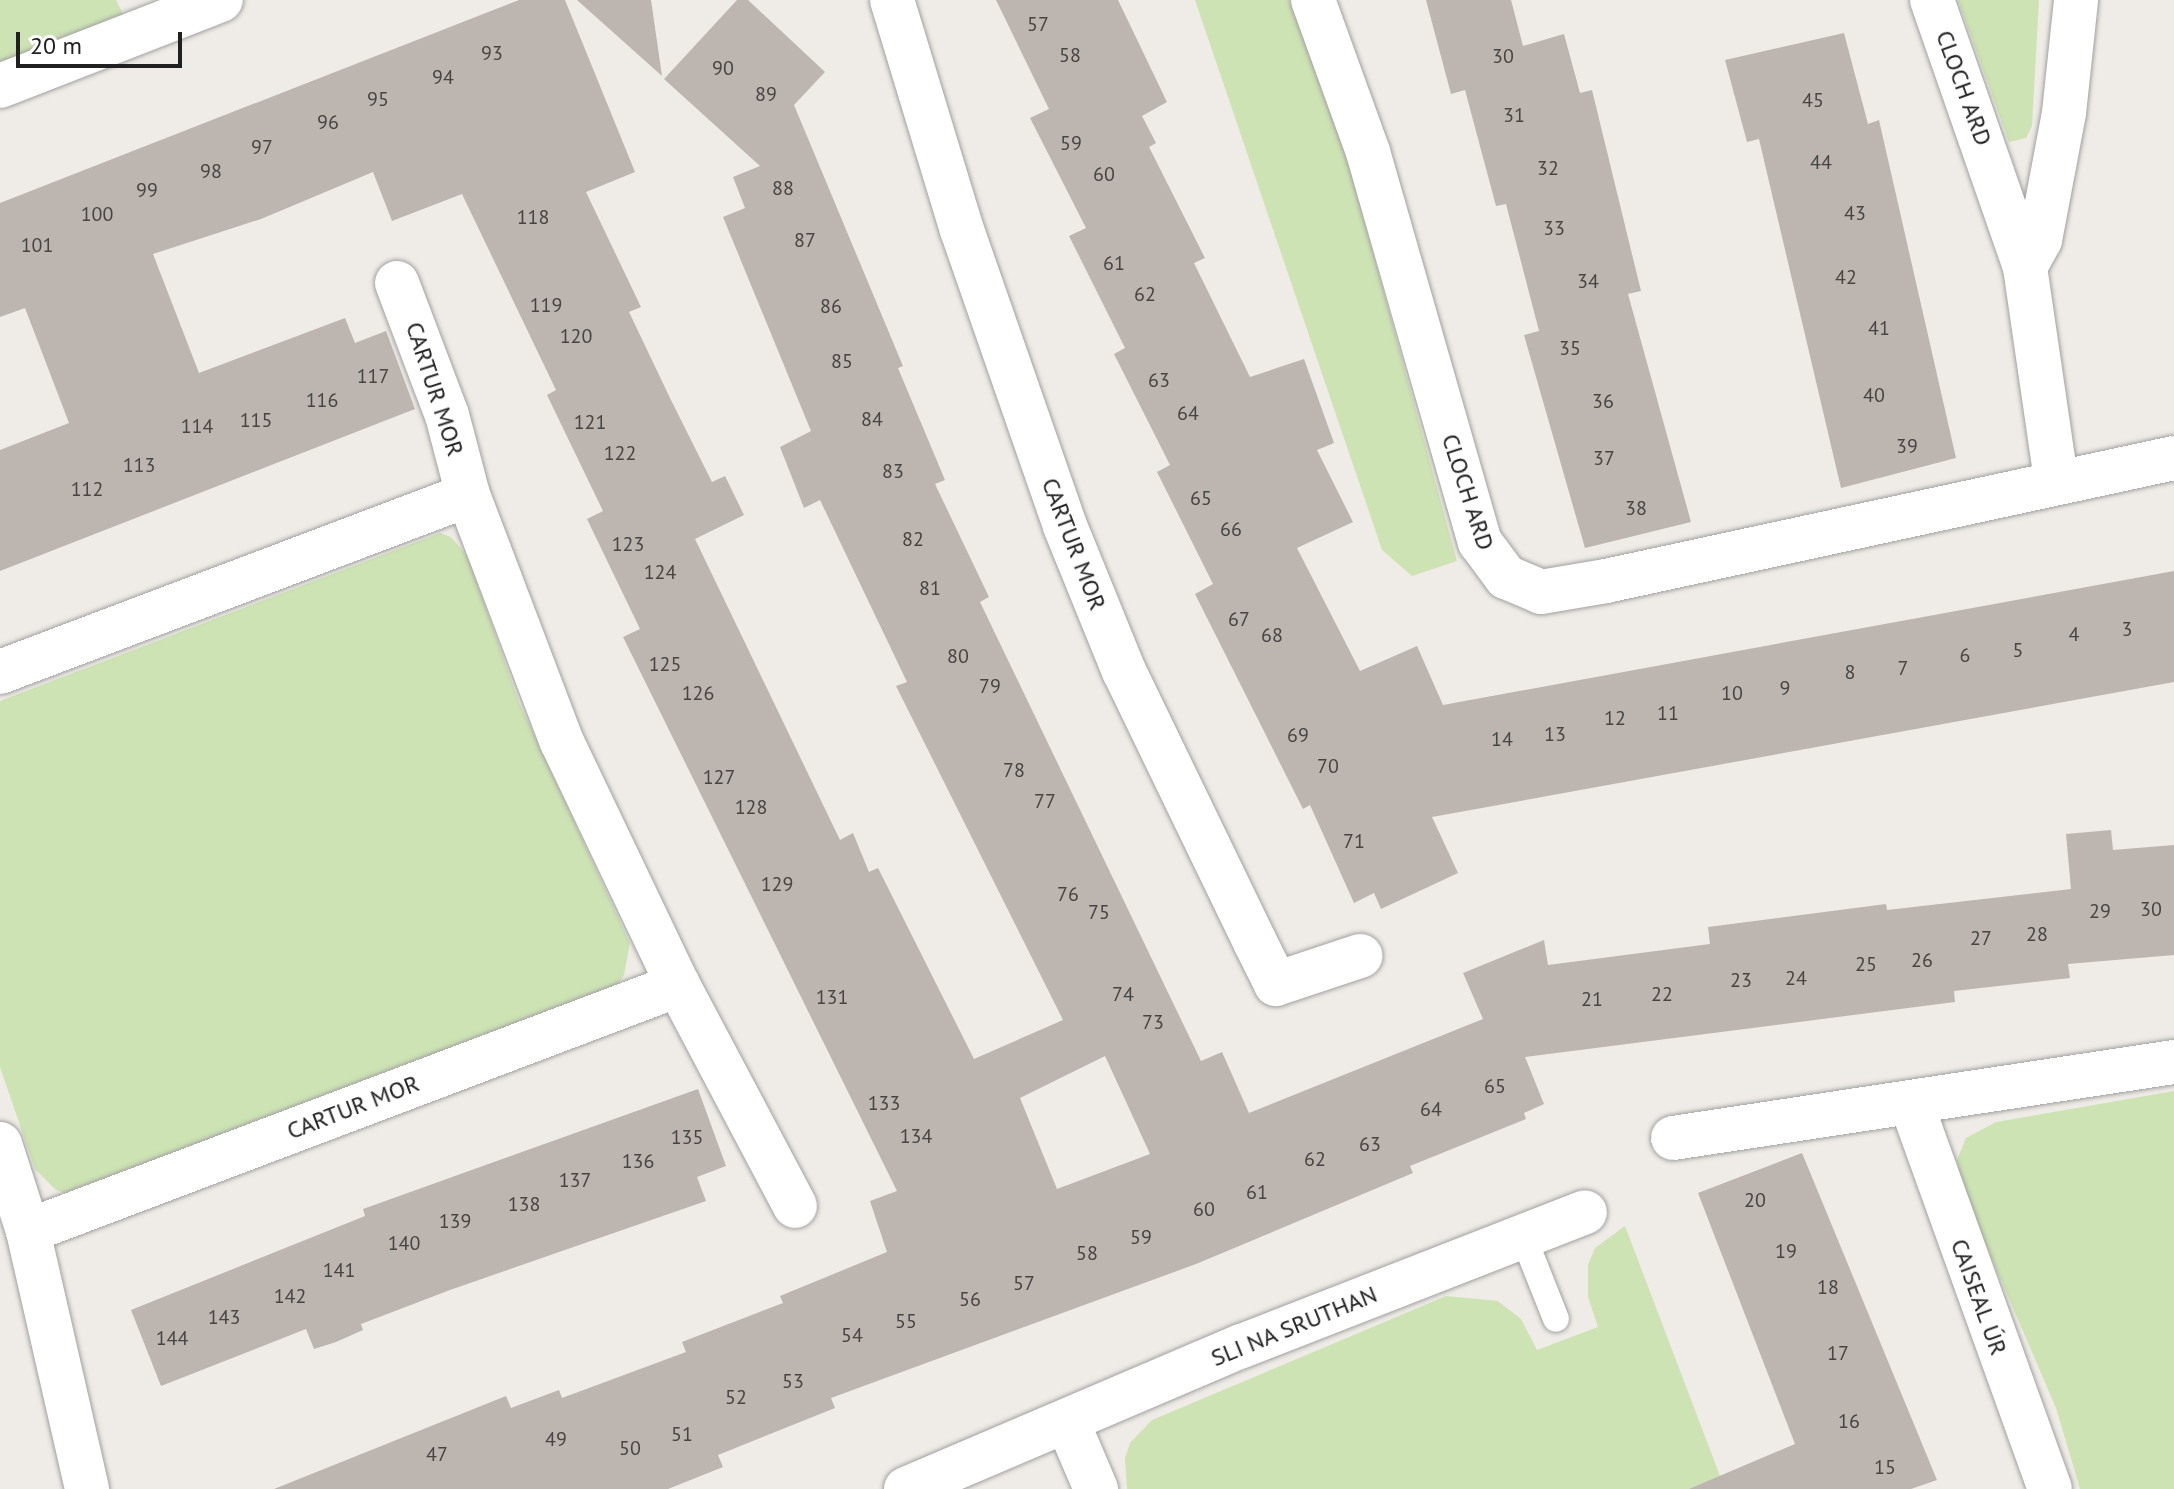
<!DOCTYPE html>
<html>
<head>
<meta charset="utf-8">
<style>
  body { margin:0 }
  #map { position:relative; width:2174px; height:1489px; overflow:hidden; background:#efece7; font-family:"PT Sans",sans-serif }
  div>[style] { position:absolute }
  .grass>* { inset:0; background:#cde3b3 }
  .building>* { inset:0; background:#bcb5b0 }
  .roads { filter:drop-shadow(0 0 2px #a1a1a1) drop-shadow(0 0 2px #a1a1a1) }
  .service>* { height:26px; margin:-13px; padding:0 13px; transform-origin:13px; border-radius:13px; background:#fff }
  .minor>* { height:44px; margin:-22px; padding:0 22px; transform-origin:22px; border-radius:22px; background:#fff }
  span { translate:-50% -50%; white-space:nowrap; text-align:center; line-height:1.15; -webkit-text-stroke:7px #fff; paint-order:stroke }
  .number-label { font-size:20px; color:#474544 }
  .number-label span { -webkit-text-stroke-width:0 }
  .street-label { font-size:24px; color:#202020 }
  .scale { position:absolute; left:16px; top:32px; width:166px; height:36px; box-sizing:border-box; border:4px solid #202020; border-top:0; padding-left:10px; font-size:24px; line-height:28px; white-space:nowrap; color:#202020; -webkit-text-stroke:6px #fff; paint-order:stroke }
</style>
</head>
<body>
<div id="map">
  <div class="grass">
    <i style="clip-path:polygon(0 0,116px 0,124px 16px,0 62px)"></i>
    <i style="clip-path:polygon(1195px 0,1289px 0,1337px 120px,1457px 561px,1412px 576px,1382px 550px)"></i>
    <i style="clip-path:polygon(1958px 0,2039px 0,2032px 126px,2026px 138px,2009px 142px)"></i>
    <i style="clip-path:polygon(440px 533px,451px 537px,468px 557px,519px 702px,630px 943px,624px 975px,616px 986px,70px 1195px,56px 1190px,35px 1169px,0 1067px,0 701px)"></i>
    <i style="clip-path:polygon(2174px 1091px,2174px 1489px,2080px 1489px,2056px 1408px,1964px 1194px,1957px 1160px,1966px 1138px,1996px 1122px)"></i>
    <i style="clip-path:polygon(1625px 1226px,1725px 1489px,1127px 1489px,1125px 1458px,1130px 1443px,1152px 1420px,1446px 1296px,1498px 1301px,1521px 1319px,1537px 1350px,1598px 1327px,1588px 1297px,1588px 1265px,1595px 1248px)"></i>
  </div>
  <div class="building">
    <i style="clip-path:polygon(evenodd,519px 0,565px 0,635px 172px,586px 192px,641px 307px,629px 312px,670px 398px,712px 482px,725px 476px,744px 515px,695px 539px,840px 840px,853px 833px,869px 872px,878px 868px,974px 1059px,1063px 1020px,896px 686px,907px 682px,820px 500px,804px 508px,780px 447px,811px 431px,723px 217px,745px 208px,733px 177px,760px 166px,664px 79px,737px 0,748px 0,825px 72px,794px 105px,903px 366px,898px 368px,945px 480px,935px 484px,989px 597px,980px 602px,1201px 1061px,1222px 1052px,1249px 1113px,1483px 1019px,1463px 973px,1544px 940px,1548px 965px,1710px 944px,1708px 927px,1886px 904px,1887px 910px,2071px 889px,2066px 834px,2111px 830px,2113px 850px,2174px 845px,2174px 955px,2068px 964px,2070px 978px,1954px 991px,1955px 1002px,1525px 1057px,1544px 1104px,1524px 1113px,1526px 1119px,1410px 1166px,1413px 1173px,1196px 1264px,831px 1398px,835px 1408px,718px 1455px,723px 1467px,668px 1489px,274px 1489px,506px 1396px,511px 1408px,559px 1390px,562px 1398px,686px 1352px,682px 1342px,783px 1303px,780px 1296px,887px 1252px,870px 1201px,897px 1191px,623px 637px,640px 629px,587px 519px,603px 511px,547px 395px,556px 390px,462px 194px,392px 221px,373px 172px,261px 219px,153px 254px,199px 373px,345px 318px,355px 343px,386px 331px,415px 409px,0 571px,0 450px,69px 423px,25px 308px,0 317px,0 203px,519px 0,1105px 1056px,1150px 1154px,1057px 1189px,1020px 1098px,1105px 1056px)"></i>
    <i style="clip-path:polygon(577px 0,651px 0,662px 76px)"></i>
    <i style="clip-path:polygon(996px 0,1118px 0,1167px 102px,1142px 116px,1156px 143px,1149px 147px,1205px 258px,1194px 263px,1250px 377px,1304px 359px,1334px 443px,1317px 450px,1353px 522px,1297px 548px,1360px 671px,1417px 646px,1443px 705px,2174px 571px,2174px 682px,1432px 817px,1458px 873px,1381px 909px,1374px 893px,1354px 903px,1310px 805px,1303px 809px,1195px 594px,1213px 584px,1157px 472px,1170px 465px,1114px 354px,1125px 348px,1069px 236px,1086px 228px,1030px 118px,1049px 109px)"></i>
    <i style="clip-path:polygon(1426px 0,1511px 0,1523px 46px,1564px 34px,1580px 93px,1592px 90px,1641px 291px,1628px 294px,1691px 522px,1585px 548px,1524px 335px,1539px 331px,1506px 204px,1496px 206px,1465px 90px,1451px 94px)"></i>
    <i style="clip-path:polygon(1844px 33px,1868px 124px,1879px 120px,1956px 458px,1841px 488px,1759px 139px,1747px 142px,1725px 60px)"></i>
    <i style="clip-path:polygon(698px 1089px,726px 1166px,697px 1177px,706px 1201px,450px 1290px,361px 1324px,363px 1330px,336px 1342px,314px 1349px,306px 1329px,161px 1386px,131px 1310px,365px 1216px,363px 1209px)"></i>
    <i style="clip-path:polygon(1802px 1153px,1937px 1480px,1911px 1489px,1689px 1489px,1795px 1444px,1698px 1193px)"></i>
  </div>
  <div class="roads">
    <div class="service">
      <i style="left:1523px;top:1236px;width:89px;rotate:68.3deg"></i>
    </div>
    <div class="minor">
      <i style="left:892px;top:0;width:240px;rotate:73.1deg"></i>
      <i style="left:962px;top:230px;width:313px;rotate:70.8deg"></i>
      <i style="left:1065px;top:526px;width:157px;rotate:67.9deg"></i>
      <i style="left:1124px;top:671px;width:301px;rotate:64.2deg"></i>
      <i style="left:1255px;top:942px;width:47px;rotate:63.4deg"></i>
      <i style="left:1276px;top:984px;width:89px;rotate:-18.4deg"></i>
      <i style="left:1313px;top:0;width:162px;rotate:70.1deg"></i>
      <i style="left:1368px;top:152px;width:406px;rotate:74deg"></i>
      <i style="left:1480px;top:542px;width:44px;rotate:53.4deg"></i>
      <i style="left:1506px;top:577px;width:38px;rotate:23deg"></i>
      <i style="left:1541px;top:592px;width:66px;rotate:-9.6deg"></i>
      <i style="left:1606px;top:581px;width:581px;rotate:-12.22deg"></i>
      <i style="left:1932px;top:0;width:283px;rotate:70.8deg"></i>
      <i style="left:2025px;top:267px;width:215px;rotate:81.7deg"></i>
      <i style="left:0;top:86px;width:237px;rotate:-21.3deg"></i>
      <i style="left:2025px;top:267px;width:31px;rotate:-61deg"></i>
      <i style="left:2040px;top:240px;width:129px;rotate:-79.3deg"></i>
      <i style="left:2064px;top:113px;width:114px;rotate:-83.9deg"></i>
      <i style="left:397px;top:283px;width:141px;rotate:69.3deg"></i>
      <i style="left:447px;top:415px;width:83px;rotate:75.3deg"></i>
      <i style="left:468px;top:495px;width:264px;rotate:69.2deg"></i>
      <i style="left:562px;top:742px;width:269px;rotate:64.5deg"></i>
      <i style="left:678px;top:985px;width:250px;rotate:62.1deg"></i>
      <i style="left:0;top:672px;width:500px;rotate:-20.72deg"></i>
      <i style="left:1911px;top:1103px;width:410px;rotate:70.2deg"></i>
      <i style="left:1673px;top:1138px;width:507px;rotate:-8.63deg"></i>
      <i style="left:0;top:1144px;width:91px;rotate:72.2deg"></i>
      <i style="left:28px;top:1231px;width:265px;rotate:77.1deg"></i>
      <i style="left:28px;top:1231px;width:695px;rotate:-20.73deg"></i>
      <i style="left:1067px;top:1421px;width:74px;rotate:66.9deg"></i>
      <i style="left:906px;top:1489px;width:365px;rotate:-23.1deg"></i>
      <i style="left:1242px;top:1346px;width:368px;rotate:-21.3deg"></i>
    </div>
  </div>
  <div class="number-label">
    <span style="left:1038px;top:24px">57</span>
    <span style="left:492px;top:53px">93</span>
    <span style="left:1070px;top:55px">58</span>
    <span style="left:1503px;top:56px">30</span>
    <span style="left:723px;top:68px">90</span>
    <span style="left:443px;top:77px">94</span>
    <span style="left:766px;top:94px">89</span>
    <span style="left:378px;top:99px">95</span>
    <span style="left:1813px;top:100px">45</span>
    <span style="left:1514px;top:115px">31</span>
    <span style="left:328px;top:122px">96</span>
    <span style="left:1071px;top:143px">59</span>
    <span style="left:262px;top:147px">97</span>
    <span style="left:1821px;top:162px">44</span>
    <span style="left:1548px;top:168px">32</span>
    <span style="left:211px;top:171px">98</span>
    <span style="left:1104px;top:174px">60</span>
    <span style="left:783px;top:188px">88</span>
    <span style="left:147px;top:190px">99</span>
    <span style="left:1855px;top:213px">43</span>
    <span style="left:97px;top:214px">100</span>
    <span style="left:533px;top:217px">118</span>
    <span style="left:1554px;top:228px">33</span>
    <span style="left:805px;top:240px">87</span>
    <span style="left:37px;top:245px">101</span>
    <span style="left:1114px;top:263px">61</span>
    <span style="left:1846px;top:277px">42</span>
    <span style="left:1588px;top:281px">34</span>
    <span style="left:1145px;top:294px">62</span>
    <span style="left:546px;top:305px">119</span>
    <span style="left:831px;top:306px">86</span>
    <span style="left:1879px;top:328px">41</span>
    <span style="left:576px;top:336px">120</span>
    <span style="left:1570px;top:348px">35</span>
    <span style="left:842px;top:361px">85</span>
    <span style="left:373px;top:376px">117</span>
    <span style="left:1159px;top:380px">63</span>
    <span style="left:1874px;top:395px">40</span>
    <span style="left:322px;top:400px">116</span>
    <span style="left:1603px;top:401px">36</span>
    <span style="left:1188px;top:413px">64</span>
    <span style="left:872px;top:419px">84</span>
    <span style="left:256px;top:420px">115</span>
    <span style="left:590px;top:422px">121</span>
    <span style="left:197px;top:426px">114</span>
    <span style="left:1907px;top:446px">39</span>
    <span style="left:620px;top:453px">122</span>
    <span style="left:1604px;top:458px">37</span>
    <span style="left:139px;top:465px">113</span>
    <span style="left:893px;top:471px">83</span>
    <span style="left:87px;top:489px">112</span>
    <span style="left:1201px;top:498px">65</span>
    <span style="left:1636px;top:508px">38</span>
    <span style="left:1231px;top:529px">66</span>
    <span style="left:913px;top:539px">82</span>
    <span style="left:628px;top:544px">123</span>
    <span style="left:660px;top:572px">124</span>
    <span style="left:930px;top:588px">81</span>
    <span style="left:1239px;top:619px">67</span>
    <span style="left:2127px;top:629px">3</span>
    <span style="left:2074px;top:634px">4</span>
    <span style="left:1272px;top:635px">68</span>
    <span style="left:2018px;top:650px">5</span>
    <span style="left:1965px;top:655px">6</span>
    <span style="left:958px;top:656px">80</span>
    <span style="left:665px;top:664px">125</span>
    <span style="left:1903px;top:668px">7</span>
    <span style="left:1850px;top:672px">8</span>
    <span style="left:990px;top:686px">79</span>
    <span style="left:1785px;top:688px">9</span>
    <span style="left:698px;top:693px">126</span>
    <span style="left:1732px;top:693px">10</span>
    <span style="left:1668px;top:713px">11</span>
    <span style="left:1615px;top:718px">12</span>
    <span style="left:1555px;top:734px">13</span>
    <span style="left:1298px;top:735px">69</span>
    <span style="left:1502px;top:739px">14</span>
    <span style="left:1328px;top:766px">70</span>
    <span style="left:1014px;top:770px">78</span>
    <span style="left:719px;top:777px">127</span>
    <span style="left:1045px;top:801px">77</span>
    <span style="left:751px;top:807px">128</span>
    <span style="left:1354px;top:841px">71</span>
    <span style="left:777px;top:884px">129</span>
    <span style="left:1068px;top:894px">76</span>
    <span style="left:2151px;top:909px">30</span>
    <span style="left:2100px;top:911px">29</span>
    <span style="left:1099px;top:912px">75</span>
    <span style="left:2037px;top:934px">28</span>
    <span style="left:1981px;top:938px">27</span>
    <span style="left:1922px;top:960px">26</span>
    <span style="left:1866px;top:964px">25</span>
    <span style="left:1796px;top:978px">24</span>
    <span style="left:1741px;top:980px">23</span>
    <span style="left:1123px;top:994px">74</span>
    <span style="left:1662px;top:994px">22</span>
    <span style="left:832px;top:997px">131</span>
    <span style="left:1592px;top:999px">21</span>
    <span style="left:1153px;top:1022px">73</span>
    <span style="left:1495px;top:1086px">65</span>
    <span style="left:884px;top:1103px">133</span>
    <span style="left:1431px;top:1109px">64</span>
    <span style="left:916px;top:1136px">134</span>
    <span style="left:687px;top:1137px">135</span>
    <span style="left:1370px;top:1144px">63</span>
    <span style="left:1315px;top:1159px">62</span>
    <span style="left:638px;top:1161px">136</span>
    <span style="left:575px;top:1180px">137</span>
    <span style="left:1257px;top:1192px">61</span>
    <span style="left:1755px;top:1200px">20</span>
    <span style="left:524px;top:1204px">138</span>
    <span style="left:1204px;top:1209px">60</span>
    <span style="left:455px;top:1221px">139</span>
    <span style="left:1141px;top:1237px">59</span>
    <span style="left:404px;top:1243px">140</span>
    <span style="left:1786px;top:1251px">19</span>
    <span style="left:1087px;top:1253px">58</span>
    <span style="left:339px;top:1270px">141</span>
    <span style="left:1024px;top:1283px">57</span>
    <span style="left:1828px;top:1287px">18</span>
    <span style="left:290px;top:1296px">142</span>
    <span style="left:970px;top:1299px">56</span>
    <span style="left:224px;top:1317px">143</span>
    <span style="left:906px;top:1321px">55</span>
    <span style="left:852px;top:1335px">54</span>
    <span style="left:172px;top:1338px">144</span>
    <span style="left:1838px;top:1353px">17</span>
    <span style="left:793px;top:1381px">53</span>
    <span style="left:736px;top:1397px">52</span>
    <span style="left:1849px;top:1421px">16</span>
    <span style="left:682px;top:1434px">51</span>
    <span style="left:556px;top:1439px">49</span>
    <span style="left:630px;top:1448px">50</span>
    <span style="left:437px;top:1454px">47</span>
    <span style="left:1885px;top:1467px">15</span>
  </div>
  <div class="street-label">
    <span style="left:1964px;top:88px;rotate:70deg">CLOCH ARD</span>
    <span style="left:435px;top:389px;rotate:72deg">CARTUR MOR</span>
    <span style="left:1468px;top:492px;rotate:72deg">CLOCH ARD</span>
    <span style="left:1074px;top:544px;rotate:69deg">CARTUR MOR</span>
    <span style="left:353px;top:1107px;rotate:-21deg">CARTUR MOR</span>
    <span style="left:1979px;top:1297px;rotate:70deg">CAISEAL ÚR</span>
    <span style="left:1294px;top:1326px;rotate:-22deg">SLI NA SRUTHAN</span>
  </div>
  <div class="scale">20 m</div>
</div>
</body>
</html>
